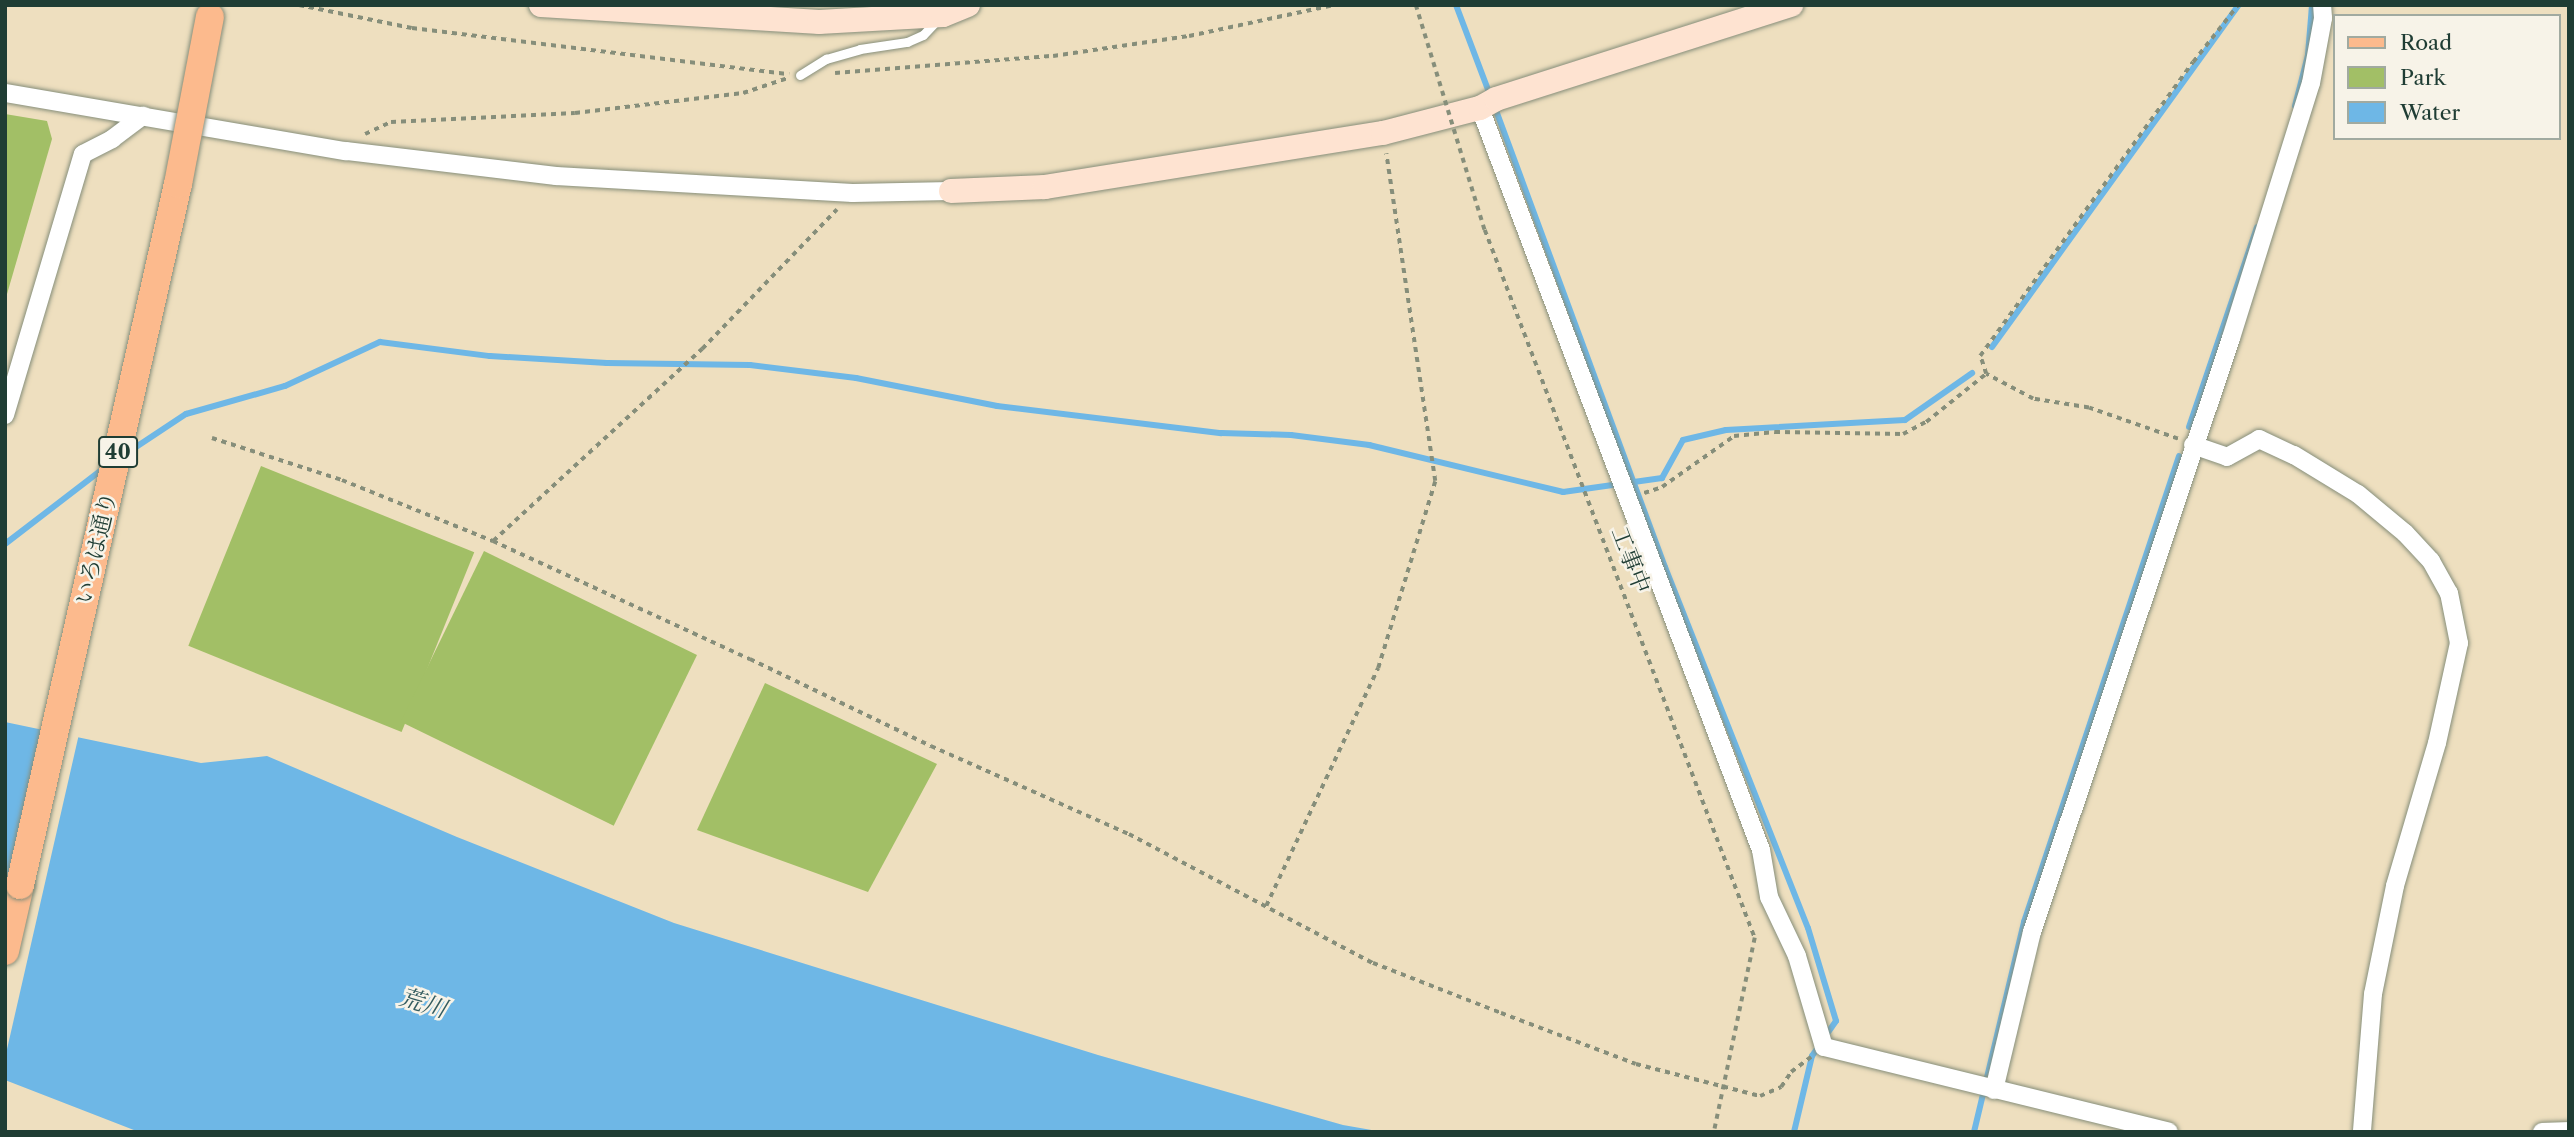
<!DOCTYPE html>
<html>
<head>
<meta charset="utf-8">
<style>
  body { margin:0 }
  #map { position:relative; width:2574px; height:1137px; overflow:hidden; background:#eedfbf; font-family:"Libre Caslon Text","Noto Serif JP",serif }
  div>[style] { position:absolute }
  .green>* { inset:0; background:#a2bf66; transform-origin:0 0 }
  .water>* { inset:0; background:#6eb7e6 }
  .pier>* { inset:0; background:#eedfbf }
  .stream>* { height:6px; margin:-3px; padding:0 3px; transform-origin:3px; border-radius:3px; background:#6eb7e6 }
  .path>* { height:3.5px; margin-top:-1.75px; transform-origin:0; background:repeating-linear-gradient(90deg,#868e7a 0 5px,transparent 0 10px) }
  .roads { filter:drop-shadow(0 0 2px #868e7a) drop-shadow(0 0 2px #868e7a) }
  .lane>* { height:9px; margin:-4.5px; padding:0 4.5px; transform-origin:4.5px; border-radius:4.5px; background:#fff }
  .street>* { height:18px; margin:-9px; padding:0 9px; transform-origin:9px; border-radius:9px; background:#fff }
  .secondary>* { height:24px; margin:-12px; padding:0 12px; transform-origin:12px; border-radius:12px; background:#fee3d1 }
  .primary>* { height:28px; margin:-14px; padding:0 14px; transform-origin:14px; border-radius:14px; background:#fcba8d }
  .path-bridge>* { height:3.5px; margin-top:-1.75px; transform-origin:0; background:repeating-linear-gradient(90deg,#868e7a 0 5px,transparent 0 10px) }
  .bridges { filter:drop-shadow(0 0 2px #868e7a) drop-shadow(0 0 2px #868e7a) }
  .primary-bridge>* { height:28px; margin:-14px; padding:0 14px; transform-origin:14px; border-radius:14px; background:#fcba8d }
  span { translate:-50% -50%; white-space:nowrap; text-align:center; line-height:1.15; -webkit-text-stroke:5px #f7f3e8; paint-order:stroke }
  .shield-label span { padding:2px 5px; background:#f7f3e8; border:2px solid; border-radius:5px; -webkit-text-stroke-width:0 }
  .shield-label { font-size:21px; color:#1f3d34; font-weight:700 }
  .street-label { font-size:23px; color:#1f3d34 }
  .water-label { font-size:24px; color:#335c60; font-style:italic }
  .frame { position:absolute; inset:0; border:7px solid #1f3d34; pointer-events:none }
  .legend { position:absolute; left:2333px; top:14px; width:228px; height:126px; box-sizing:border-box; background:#f7f3e8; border:2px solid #a1aaa0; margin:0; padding:9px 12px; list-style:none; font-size:21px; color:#1f3d34 }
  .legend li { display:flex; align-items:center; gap:14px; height:35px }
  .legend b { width:35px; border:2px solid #a1aaa0 }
</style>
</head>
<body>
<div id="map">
  <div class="green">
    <i style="clip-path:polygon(5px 114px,47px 121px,52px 139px,5px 301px)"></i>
    <i style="left:261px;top:466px;width:230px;height:194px;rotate:22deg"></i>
    <i style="left:484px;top:551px;width:237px;height:190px;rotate:26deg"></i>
    <i style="clip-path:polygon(765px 683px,937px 764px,868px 892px,697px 830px)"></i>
  </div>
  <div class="water">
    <i style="clip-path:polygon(5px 722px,201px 763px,267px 756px,457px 837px,674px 923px,1098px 1055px,1343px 1125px,1383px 1132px,139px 1132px,5px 1080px)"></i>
  </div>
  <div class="pier">
    <i style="clip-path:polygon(42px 726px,79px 734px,5px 1058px,5px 891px)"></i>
  </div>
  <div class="stream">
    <i style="left:1456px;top:5px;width:96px;rotate:69.3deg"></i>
    <i style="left:1494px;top:105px;width:493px;rotate:69.7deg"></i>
    <i style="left:1665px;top:567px;width:388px;rotate:68.4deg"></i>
    <i style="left:1808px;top:928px;width:97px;rotate:73.2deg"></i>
    <i style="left:1836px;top:1021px;width:19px;rotate:125deg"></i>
    <i style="left:2295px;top:106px;width:53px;rotate:-75.7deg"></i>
    <i style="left:2308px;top:55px;width:50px;rotate:-85.4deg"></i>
    <i style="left:1992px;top:347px;width:422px;rotate:-54.2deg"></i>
    <i style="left:2189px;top:427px;width:211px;rotate:-71.2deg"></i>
    <i style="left:127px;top:453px;width:71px;rotate:-33.5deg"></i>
    <i style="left:186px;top:414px;width:103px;rotate:-15.8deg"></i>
    <i style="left:285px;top:386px;width:105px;rotate:-24.9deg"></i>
    <i style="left:380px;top:342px;width:111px;rotate:7.3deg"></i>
    <i style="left:490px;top:356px;width:117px;rotate:3.4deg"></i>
    <i style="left:607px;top:363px;width:143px;rotate:0.8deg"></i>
    <i style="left:750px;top:365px;width:107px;rotate:7deg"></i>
    <i style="left:856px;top:378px;width:144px;rotate:11.2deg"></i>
    <i style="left:997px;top:406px;width:226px;rotate:6.9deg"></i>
    <i style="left:1221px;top:433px;width:70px;rotate:1.6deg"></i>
    <i style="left:1291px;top:435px;width:79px;rotate:7.3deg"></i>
    <i style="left:1369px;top:445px;width:200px;rotate:13.6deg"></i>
    <i style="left:1563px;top:492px;width:100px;rotate:-8deg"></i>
    <i style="left:1662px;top:478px;width:43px;rotate:-61.1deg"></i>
    <i style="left:1683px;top:440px;width:44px;rotate:-13.1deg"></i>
    <i style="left:1726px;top:430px;width:179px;rotate:-3.2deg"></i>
    <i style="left:1905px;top:420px;width:82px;rotate:-35deg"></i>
    <i style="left:5px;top:544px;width:125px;rotate:-37.5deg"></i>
    <i style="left:1794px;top:1132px;width:78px;rotate:-76.7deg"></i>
    <i style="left:1812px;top:1056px;width:12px;rotate:-55deg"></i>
    <i style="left:1974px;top:1132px;width:216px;rotate:-76.6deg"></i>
    <i style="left:2024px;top:922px;width:491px;rotate:-71.6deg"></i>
  </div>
  <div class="path">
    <i style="left:299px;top:5px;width:115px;rotate:11.5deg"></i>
    <i style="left:412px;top:28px;width:380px;rotate:7deg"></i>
    <i style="left:835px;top:73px;width:219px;rotate:-4.5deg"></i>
    <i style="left:1053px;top:56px;width:137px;rotate:-8.4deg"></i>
    <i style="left:1189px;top:36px;width:147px;rotate:-12.1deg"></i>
    <i style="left:365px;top:134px;width:29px;rotate:-25deg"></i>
    <i style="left:391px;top:122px;width:184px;rotate:-2.8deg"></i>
    <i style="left:575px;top:113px;width:169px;rotate:-6.8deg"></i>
    <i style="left:743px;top:93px;width:47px;rotate:-18.4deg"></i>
    <i style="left:212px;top:438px;width:137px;rotate:17.9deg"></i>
    <i style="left:342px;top:480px;width:163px;rotate:22deg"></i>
    <i style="left:493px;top:541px;width:283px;rotate:24.7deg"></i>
    <i style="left:750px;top:659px;width:201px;rotate:25.7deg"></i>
    <i style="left:931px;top:746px;width:217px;rotate:24deg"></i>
    <i style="left:1129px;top:834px;width:276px;rotate:27.9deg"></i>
    <i style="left:1373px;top:963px;width:137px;rotate:21.3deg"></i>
    <i style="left:1501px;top:1013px;width:144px;rotate:20.7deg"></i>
    <i style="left:1636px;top:1064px;width:128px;rotate:14.5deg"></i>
    <i style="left:1760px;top:1096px;width:23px;rotate:-23deg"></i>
    <i style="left:1781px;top:1087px;width:18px;rotate:-56deg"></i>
    <i style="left:1791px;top:1072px;width:25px;rotate:-37deg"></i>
    <i style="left:2178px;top:439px;width:94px;rotate:-160.8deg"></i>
    <i style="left:2089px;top:408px;width:57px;rotate:-170.9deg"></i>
    <i style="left:2033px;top:399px;width:53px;rotate:-152deg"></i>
    <i style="left:1986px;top:374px;width:19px;rotate:-108deg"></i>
    <i style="left:1980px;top:356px;width:363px;rotate:-54.1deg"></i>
    <i style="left:2193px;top:62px;width:73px;rotate:-51.7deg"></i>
    <i style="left:1644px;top:493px;width:19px;rotate:-18deg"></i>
    <i style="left:1662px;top:487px;width:88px;rotate:-35.3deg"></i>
    <i style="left:1734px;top:436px;width:41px;rotate:-5.6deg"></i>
    <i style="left:1775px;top:432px;width:128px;rotate:0.9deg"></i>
    <i style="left:1903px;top:434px;width:26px;rotate:-28deg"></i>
    <i style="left:1926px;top:422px;width:77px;rotate:-38.7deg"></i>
    <i style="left:493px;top:541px;width:284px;rotate:-42.6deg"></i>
    <i style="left:702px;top:349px;width:194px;rotate:-46deg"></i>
    <i style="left:1266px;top:906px;width:263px;rotate:-64.8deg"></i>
    <i style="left:1378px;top:668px;width:195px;rotate:-73deg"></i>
    <i style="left:1435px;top:481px;width:331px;rotate:-98.5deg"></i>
  </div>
  <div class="roads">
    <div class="lane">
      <i style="left:800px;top:75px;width:31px;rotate:-32deg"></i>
      <i style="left:826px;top:59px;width:35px;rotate:-16deg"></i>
      <i style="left:860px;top:49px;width:48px;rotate:-8.5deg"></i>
      <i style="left:907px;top:42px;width:17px;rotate:-24deg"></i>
      <i style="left:923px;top:35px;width:22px;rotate:-47deg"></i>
    </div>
    <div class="street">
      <i style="left:5px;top:93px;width:346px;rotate:9.7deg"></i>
      <i style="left:346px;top:151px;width:211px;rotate:6.8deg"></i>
      <i style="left:556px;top:176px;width:297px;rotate:3.3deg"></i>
      <i style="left:853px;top:193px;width:98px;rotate:-1.2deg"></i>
      <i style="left:1480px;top:108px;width:793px;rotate:69.26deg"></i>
      <i style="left:1761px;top:850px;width:48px;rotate:80.3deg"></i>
      <i style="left:1769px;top:897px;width:65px;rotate:64.6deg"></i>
      <i style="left:1797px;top:956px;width:95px;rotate:73.5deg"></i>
      <i style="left:1824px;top:1047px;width:355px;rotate:13.8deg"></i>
      <i style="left:5px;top:415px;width:272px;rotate:-73.4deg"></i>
      <i style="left:83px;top:154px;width:33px;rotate:-27deg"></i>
      <i style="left:112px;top:139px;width:39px;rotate:-37deg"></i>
      <i style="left:2193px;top:445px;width:36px;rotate:19deg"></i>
      <i style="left:2227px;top:457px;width:37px;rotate:-29deg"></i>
      <i style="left:2259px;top:439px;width:38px;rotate:25deg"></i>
      <i style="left:2294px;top:455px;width:75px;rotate:31.4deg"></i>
      <i style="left:2358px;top:494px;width:61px;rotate:39.7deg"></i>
      <i style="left:2405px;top:533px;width:38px;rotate:47deg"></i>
      <i style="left:2431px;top:561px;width:37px;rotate:61deg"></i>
      <i style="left:2449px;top:593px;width:51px;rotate:78.7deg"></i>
      <i style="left:2459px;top:643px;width:102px;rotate:102.4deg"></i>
      <i style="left:2437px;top:743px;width:149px;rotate:106.4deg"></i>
      <i style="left:2395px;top:886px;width:110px;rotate:101.5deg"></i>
      <i style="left:2373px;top:994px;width:138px;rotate:94.6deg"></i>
      <i style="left:1994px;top:1090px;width:163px;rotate:-76.5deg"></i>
      <i style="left:2032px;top:932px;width:626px;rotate:-71.48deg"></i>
      <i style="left:2231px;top:338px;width:267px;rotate:-72.6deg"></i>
      <i style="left:2311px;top:83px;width:66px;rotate:-79.5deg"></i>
      <i style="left:2323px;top:18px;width:13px;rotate:-94deg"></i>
      <i style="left:2542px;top:1132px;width:27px;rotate:-2deg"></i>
    </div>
    <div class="secondary">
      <i style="left:541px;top:5px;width:279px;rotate:3.5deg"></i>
      <i style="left:819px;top:22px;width:124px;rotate:-3.2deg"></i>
      <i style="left:943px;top:15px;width:27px;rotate:-22deg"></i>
      <i style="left:951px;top:191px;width:94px;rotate:-2.4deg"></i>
      <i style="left:1045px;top:187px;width:342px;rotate:-9.1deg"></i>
      <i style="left:1383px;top:133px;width:100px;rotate:-14.5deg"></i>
      <i style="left:1480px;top:108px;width:18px;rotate:-29deg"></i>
      <i style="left:1496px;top:99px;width:310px;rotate:-17.7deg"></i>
    </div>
    <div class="primary">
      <i style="left:5px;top:951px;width:68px;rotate:-77.2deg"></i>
    </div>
  </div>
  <div class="path-bridge">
    <i style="left:1416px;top:5px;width:235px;rotate:73deg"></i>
    <i style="left:1485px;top:230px;width:758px;rotate:69.13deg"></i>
    <i style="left:1755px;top:938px;width:198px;rotate:101.9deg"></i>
  </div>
  <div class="bridges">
    <div class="primary-bridge">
      <i style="left:20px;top:885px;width:719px;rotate:-77.3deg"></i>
      <i style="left:178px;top:184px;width:170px;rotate:-79.2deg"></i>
    </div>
  </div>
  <div class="shield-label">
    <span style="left:118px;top:452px">40</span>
  </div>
  <div class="street-label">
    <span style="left:96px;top:548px;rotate:-77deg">いろは通り</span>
    <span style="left:1631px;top:560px;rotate:69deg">工事中</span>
  </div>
  <div class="water-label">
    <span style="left:423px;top:1003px;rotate:17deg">荒川</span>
  </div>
  <div class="frame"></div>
  <ul class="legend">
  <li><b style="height:9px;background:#fcba8d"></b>Road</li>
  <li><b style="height:19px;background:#a2bf66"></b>Park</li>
  <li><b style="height:19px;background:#6eb7e6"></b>Water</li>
  </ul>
</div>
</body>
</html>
